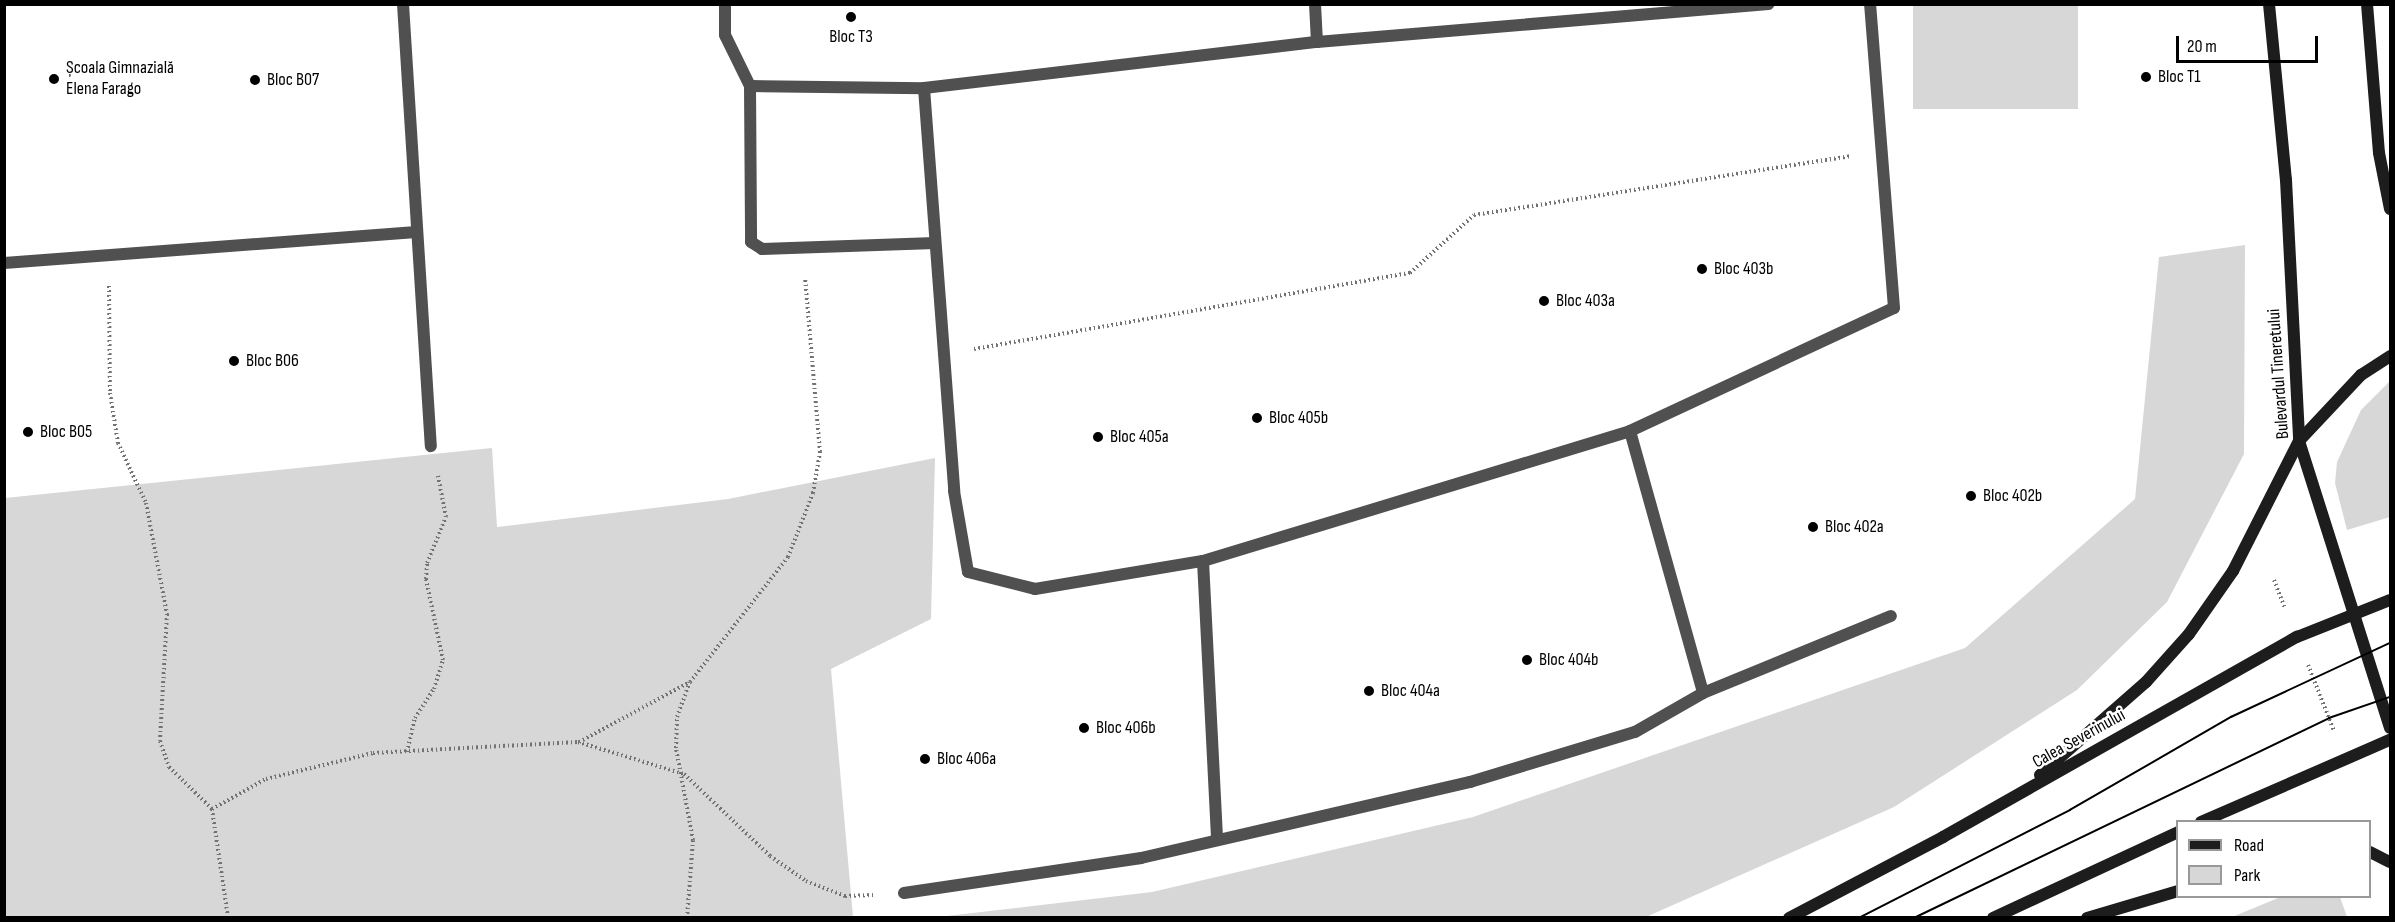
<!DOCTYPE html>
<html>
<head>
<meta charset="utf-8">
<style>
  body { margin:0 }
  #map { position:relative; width:2395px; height:922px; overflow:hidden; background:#fff; font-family:"Sofia Sans Condensed",sans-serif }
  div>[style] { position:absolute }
  .green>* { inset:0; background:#d7d7d7; transform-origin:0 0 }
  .path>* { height:4px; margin-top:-2px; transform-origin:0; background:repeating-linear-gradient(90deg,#727272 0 1.5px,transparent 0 4.5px) }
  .service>* { height:12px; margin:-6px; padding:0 6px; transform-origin:6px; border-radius:6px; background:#505050 }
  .secondary>* { height:12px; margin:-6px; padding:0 6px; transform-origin:6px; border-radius:6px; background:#1d1d1d }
  .tram>* { height:1.5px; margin:-0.75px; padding:0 0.75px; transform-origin:0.75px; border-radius:0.75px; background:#000 }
  .dots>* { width:16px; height:16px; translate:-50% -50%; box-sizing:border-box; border:3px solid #fff; border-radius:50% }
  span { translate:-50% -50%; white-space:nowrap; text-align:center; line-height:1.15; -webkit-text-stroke:5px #fff; paint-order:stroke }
  .poi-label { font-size:18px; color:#000 }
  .left { translate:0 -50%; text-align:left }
  .street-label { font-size:18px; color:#000 }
  .frame { position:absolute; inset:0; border:6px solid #000; pointer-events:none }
  .legend { position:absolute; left:2176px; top:820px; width:195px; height:78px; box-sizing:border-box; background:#fff; border:2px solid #999; margin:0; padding:8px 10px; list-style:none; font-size:18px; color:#000 }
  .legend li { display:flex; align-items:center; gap:12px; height:30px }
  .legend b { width:30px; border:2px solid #999 }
  .scale { position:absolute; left:2176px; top:36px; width:142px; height:27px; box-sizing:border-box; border:3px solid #000; border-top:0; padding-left:8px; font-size:18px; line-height:21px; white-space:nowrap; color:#000; -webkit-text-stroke:4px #fff; paint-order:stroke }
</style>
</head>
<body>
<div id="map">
  <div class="green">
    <i style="left:1913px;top:5px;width:165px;height:104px"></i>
    <i style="clip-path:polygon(2245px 245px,2244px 454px,2167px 602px,2077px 690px,1894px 807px,1646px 917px,938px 917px,1152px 892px,1473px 817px,1965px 648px,2135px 499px,2159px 257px)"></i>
    <i style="clip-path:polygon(2390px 381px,2390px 517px,2347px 530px,2335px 483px,2337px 462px,2361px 410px)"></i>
    <i style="clip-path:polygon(492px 448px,497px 527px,728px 499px,935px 458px,931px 619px,831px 669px,853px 917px,5px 917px,5px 498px)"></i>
    <i style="clip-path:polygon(2283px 896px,2340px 897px,2347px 917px,2232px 917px)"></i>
  </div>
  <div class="path">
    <i style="left:109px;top:286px;width:107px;rotate:89.5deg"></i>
    <i style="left:110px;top:393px;width:51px;rotate:80.9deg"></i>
    <i style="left:118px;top:443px;width:66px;rotate:65deg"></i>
    <i style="left:146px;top:503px;width:113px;rotate:79.3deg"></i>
    <i style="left:167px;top:614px;width:127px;rotate:93.2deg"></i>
    <i style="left:160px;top:741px;width:28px;rotate:71deg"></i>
    <i style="left:169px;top:767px;width:60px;rotate:44.3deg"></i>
    <i style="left:212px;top:809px;width:110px;rotate:81.6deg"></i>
    <i style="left:974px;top:349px;width:443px;rotate:-9.9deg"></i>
    <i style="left:1410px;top:273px;width:86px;rotate:-42.2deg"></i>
    <i style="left:1474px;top:215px;width:382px;rotate:-8.9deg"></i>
    <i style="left:2274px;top:580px;width:30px;rotate:69deg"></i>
    <i style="left:2308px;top:665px;width:71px;rotate:68.5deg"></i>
    <i style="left:579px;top:742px;width:126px;rotate:-28.4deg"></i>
    <i style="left:407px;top:752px;width:35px;rotate:-77deg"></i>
    <i style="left:415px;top:718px;width:35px;rotate:-57deg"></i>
    <i style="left:434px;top:689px;width:30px;rotate:-73deg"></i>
    <i style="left:443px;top:660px;width:83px;rotate:-101.9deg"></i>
    <i style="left:426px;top:579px;width:16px;rotate:-86deg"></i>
    <i style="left:427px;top:563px;width:50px;rotate:-67.6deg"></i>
    <i style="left:446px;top:517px;width:42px;rotate:-101deg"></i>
    <i style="left:212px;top:809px;width:62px;rotate:-29.1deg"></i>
    <i style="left:266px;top:779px;width:110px;rotate:-13.7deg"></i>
    <i style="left:373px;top:753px;width:205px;rotate:-3.1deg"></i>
    <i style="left:578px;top:742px;width:111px;rotate:16.8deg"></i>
    <i style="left:684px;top:774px;width:119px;rotate:43.6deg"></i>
    <i style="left:770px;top:856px;width:44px;rotate:34.8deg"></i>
    <i style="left:806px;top:881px;width:42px;rotate:21deg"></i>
    <i style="left:845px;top:896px;width:28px;rotate:-2deg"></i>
    <i style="left:687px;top:918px;width:78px;rotate:-85.6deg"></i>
    <i style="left:693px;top:840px;width:94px;rotate:-100.5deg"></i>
    <i style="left:676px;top:748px;width:31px;rotate:-88deg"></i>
    <i style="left:677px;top:717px;width:37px;rotate:-70deg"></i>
    <i style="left:690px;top:682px;width:159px;rotate:-51.9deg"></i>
    <i style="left:788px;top:557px;width:69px;rotate:-68.7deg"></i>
    <i style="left:813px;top:493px;width:42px;rotate:-80.3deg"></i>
    <i style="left:820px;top:452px;width:175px;rotate:-94.9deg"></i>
  </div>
  <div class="service">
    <i style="left:403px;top:4px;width:443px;rotate:86.4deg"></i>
    <i style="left:725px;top:4px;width:31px;rotate:90deg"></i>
    <i style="left:725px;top:35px;width:57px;rotate:63.9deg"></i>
    <i style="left:750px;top:86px;width:156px;rotate:89.6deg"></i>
    <i style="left:751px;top:242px;width:13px;rotate:32deg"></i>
    <i style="left:762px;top:249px;width:173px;rotate:-2deg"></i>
    <i style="left:1315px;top:4px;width:38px;rotate:87deg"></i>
    <i style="left:750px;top:86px;width:174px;rotate:0.7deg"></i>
    <i style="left:924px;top:88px;width:396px;rotate:-6.7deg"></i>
    <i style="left:1317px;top:42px;width:453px;rotate:-4.8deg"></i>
    <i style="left:924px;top:88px;width:404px;rotate:85.7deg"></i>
    <i style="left:954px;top:491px;width:82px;rotate:80.2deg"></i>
    <i style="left:968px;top:572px;width:69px;rotate:14.2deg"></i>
    <i style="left:1035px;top:589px;width:170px;rotate:-9.5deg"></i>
    <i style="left:1203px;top:561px;width:446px;rotate:-16.9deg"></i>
    <i style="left:1630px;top:431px;width:291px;rotate:-25deg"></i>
    <i style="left:1894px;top:308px;width:305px;rotate:-94.5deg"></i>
    <i style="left:4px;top:263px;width:410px;rotate:-4.3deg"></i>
    <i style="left:1630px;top:431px;width:272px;rotate:74.4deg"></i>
    <i style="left:1203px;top:561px;width:279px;rotate:87.1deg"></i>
    <i style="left:904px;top:893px;width:240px;rotate:-8.4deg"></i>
    <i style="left:1141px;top:858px;width:338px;rotate:-13deg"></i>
    <i style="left:1470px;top:782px;width:172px;rotate:-16.9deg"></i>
    <i style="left:1635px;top:732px;width:78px;rotate:-29.8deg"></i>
    <i style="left:1703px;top:693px;width:203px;rotate:-22.3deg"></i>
  </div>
  <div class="secondary">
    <i style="left:2269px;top:4px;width:177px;rotate:84.5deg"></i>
    <i style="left:2286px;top:180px;width:261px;rotate:87.1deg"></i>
    <i style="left:2299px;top:441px;width:301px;rotate:72.4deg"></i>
    <i style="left:2367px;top:4px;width:149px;rotate:85.4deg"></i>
    <i style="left:2379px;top:153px;width:57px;rotate:78.9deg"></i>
    <i style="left:2040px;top:775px;width:141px;rotate:-41.3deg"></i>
    <i style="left:2146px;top:682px;width:64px;rotate:-48.1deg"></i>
    <i style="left:2189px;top:634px;width:77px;rotate:-55.1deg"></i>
    <i style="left:2233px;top:571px;width:146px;rotate:-63.1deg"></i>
    <i style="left:2299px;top:441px;width:91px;rotate:-46.8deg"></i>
    <i style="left:2361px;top:375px;width:35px;rotate:-33deg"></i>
    <i style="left:2201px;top:822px;width:206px;rotate:-23.5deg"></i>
    <i style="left:2370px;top:852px;width:22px;rotate:27deg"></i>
    <i style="left:1789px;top:918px;width:174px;rotate:-27.7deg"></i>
    <i style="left:1943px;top:837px;width:407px;rotate:-29.5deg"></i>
    <i style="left:2297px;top:637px;width:100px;rotate:-21.7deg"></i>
    <i style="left:1993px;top:918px;width:204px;rotate:-24.9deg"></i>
    <i style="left:2087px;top:918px;width:95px;rotate:-16.5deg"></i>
  </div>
  <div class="tram">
    <i style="left:1859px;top:918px;width:237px;rotate:-27.1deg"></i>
    <i style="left:2070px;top:810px;width:186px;rotate:-30deg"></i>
    <i style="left:2231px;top:717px;width:175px;rotate:-25deg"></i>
    <i style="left:1914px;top:918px;width:461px;rotate:-25.7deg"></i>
    <i style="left:2329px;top:718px;width:65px;rotate:-19deg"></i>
  </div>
  <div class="dots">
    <i style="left:851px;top:17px;background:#000"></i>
    <i style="left:2146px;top:77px;background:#000"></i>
    <i style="left:54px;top:79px;background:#000"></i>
    <i style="left:255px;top:80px;background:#000"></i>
    <i style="left:1702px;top:269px;background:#000"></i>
    <i style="left:1544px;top:301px;background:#000"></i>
    <i style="left:234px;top:361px;background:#000"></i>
    <i style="left:1257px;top:418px;background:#000"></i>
    <i style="left:28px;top:432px;background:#000"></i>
    <i style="left:1098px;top:437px;background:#000"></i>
    <i style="left:1971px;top:496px;background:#000"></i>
    <i style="left:1813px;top:527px;background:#000"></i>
    <i style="left:1527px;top:660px;background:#000"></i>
    <i style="left:1369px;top:691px;background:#000"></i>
    <i style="left:1084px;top:728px;background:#000"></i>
    <i style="left:925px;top:759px;background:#000"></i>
  </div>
  <div class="poi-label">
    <span style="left:851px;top:37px">Bloc T3</span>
    <span class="left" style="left:66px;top:79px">Școala Gimnazială<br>Elena Farago</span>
    <span class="left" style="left:2158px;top:77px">Bloc T1</span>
    <span class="left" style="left:267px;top:80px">Bloc B07</span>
    <span class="left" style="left:1714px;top:269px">Bloc 403b</span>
    <span class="left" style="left:1556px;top:301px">Bloc 403a</span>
    <span class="left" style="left:246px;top:361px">Bloc B06</span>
    <span class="left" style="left:1269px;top:418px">Bloc 405b</span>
    <span class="left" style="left:40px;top:432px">Bloc B05</span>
    <span class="left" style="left:1110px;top:437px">Bloc 405a</span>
    <span class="left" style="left:1983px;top:496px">Bloc 402b</span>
    <span class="left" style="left:1825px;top:527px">Bloc 402a</span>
    <span class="left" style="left:1539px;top:660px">Bloc 404b</span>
    <span class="left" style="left:1381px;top:691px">Bloc 404a</span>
    <span class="left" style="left:1096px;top:728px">Bloc 406b</span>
    <span class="left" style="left:937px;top:759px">Bloc 406a</span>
  </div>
  <div class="street-label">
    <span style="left:2279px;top:374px;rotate:-94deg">Bulevardul Tineretului</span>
    <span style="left:2079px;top:739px;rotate:-29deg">Calea Severinului</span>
  </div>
  <div class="frame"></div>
  <ul class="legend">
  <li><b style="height:8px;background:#1d1d1d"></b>Road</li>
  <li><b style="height:16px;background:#d7d7d7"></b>Park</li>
  </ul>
  <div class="scale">20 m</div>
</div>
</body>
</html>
